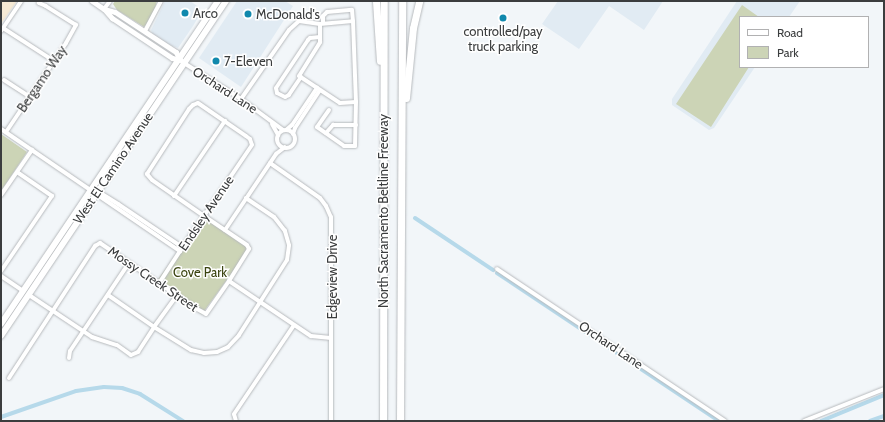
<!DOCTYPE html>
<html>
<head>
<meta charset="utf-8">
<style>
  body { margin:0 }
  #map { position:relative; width:885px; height:422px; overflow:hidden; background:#f2f6f9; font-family:Cabin,sans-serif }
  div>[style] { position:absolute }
  .built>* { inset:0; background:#e1ebf3 }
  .education>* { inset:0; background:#f6ead5 }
  .green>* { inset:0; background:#ccd4b6; transform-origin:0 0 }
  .canal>* { height:4px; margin:-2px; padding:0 2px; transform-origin:2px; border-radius:2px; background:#b6d9ea }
  .roads { filter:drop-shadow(0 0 1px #b7babd) drop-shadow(0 0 1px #b7babd) }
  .minor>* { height:4px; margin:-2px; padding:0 2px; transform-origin:2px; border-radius:2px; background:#fff }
  .minor>.ring { margin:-2px; padding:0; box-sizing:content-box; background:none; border:4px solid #fff; border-radius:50% }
  .tertiary>* { height:5px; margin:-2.5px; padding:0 2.5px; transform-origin:2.5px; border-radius:2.5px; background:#fff }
  .secondary>* { height:5.5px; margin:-2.75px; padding:0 2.75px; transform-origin:2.75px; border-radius:2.75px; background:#fff }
  .motorway>* { height:7px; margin:-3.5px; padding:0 3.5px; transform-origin:3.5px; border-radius:3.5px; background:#fff }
  .dots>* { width:11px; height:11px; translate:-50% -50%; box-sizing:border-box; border:2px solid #fff; border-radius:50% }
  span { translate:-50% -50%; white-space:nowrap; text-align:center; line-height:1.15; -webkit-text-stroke:3px #fff; paint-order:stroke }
  .poi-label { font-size:13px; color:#3b3d3e }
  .left { translate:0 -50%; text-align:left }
  .street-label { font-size:13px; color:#3b3d3e }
  .park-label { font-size:13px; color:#3a430f }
  .frame { position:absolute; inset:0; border:2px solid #3b3d3e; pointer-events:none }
  .legend { position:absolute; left:739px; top:16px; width:130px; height:52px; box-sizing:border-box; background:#fff; border:1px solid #b1b1b2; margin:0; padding:5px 7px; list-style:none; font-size:12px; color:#3b3d3e }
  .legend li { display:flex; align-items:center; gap:8px; height:20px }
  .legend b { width:20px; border:1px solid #b1b1b2 }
</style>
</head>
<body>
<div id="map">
  <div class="built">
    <i style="clip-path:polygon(165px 1px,190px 1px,200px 8px,200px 14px,193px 26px,178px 48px,167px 44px,152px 33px,151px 30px)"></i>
    <i style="clip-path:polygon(237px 1px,285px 1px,293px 6px,241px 87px,199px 58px)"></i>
    <i style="clip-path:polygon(558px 1px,663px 1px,644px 30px,609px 6px,579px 49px,542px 24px)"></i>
    <i style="clip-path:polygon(737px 1px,800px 1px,789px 17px,740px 17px,740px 67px,755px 67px,714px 128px,709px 130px,672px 105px,672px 99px)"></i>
  </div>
  <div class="education">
    <i style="clip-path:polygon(1px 1px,17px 1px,1px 24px)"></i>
  </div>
  <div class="green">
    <i style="clip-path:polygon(115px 1px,157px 1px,153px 16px,144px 27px,117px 10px,113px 4px)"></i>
    <i style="clip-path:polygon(742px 5px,759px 17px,740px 17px,740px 67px,749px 67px,711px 127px,676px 104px)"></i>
    <i style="clip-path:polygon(1px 134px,27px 152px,1px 191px)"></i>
    <i style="left:204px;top:216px;width:56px;height:81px;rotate:36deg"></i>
  </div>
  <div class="canal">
    <i style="left:415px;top:218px;width:94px;rotate:33.7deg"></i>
    <i style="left:497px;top:273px;width:267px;rotate:33.7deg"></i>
    <i style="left:1px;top:417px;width:79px;rotate:-19.1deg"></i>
    <i style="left:76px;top:391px;width:28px;rotate:-8deg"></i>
    <i style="left:104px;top:387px;width:18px;rotate:3deg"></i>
    <i style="left:122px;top:388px;width:19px;rotate:18deg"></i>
    <i style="left:140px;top:394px;width:51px;rotate:32.1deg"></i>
    <i style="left:821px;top:421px;width:68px;rotate:-22.4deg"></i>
    <i style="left:870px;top:421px;width:15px;rotate:-20deg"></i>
  </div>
  <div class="roads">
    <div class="minor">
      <i style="left:104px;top:9px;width:10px;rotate:-53deg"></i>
      <i style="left:323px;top:23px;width:7px;rotate:-90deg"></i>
      <i style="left:323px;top:16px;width:6px;rotate:-45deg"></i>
      <i style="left:327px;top:12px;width:25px;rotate:-5deg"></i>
      <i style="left:352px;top:10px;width:11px;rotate:85deg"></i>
      <i style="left:3px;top:28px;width:61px;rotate:32.9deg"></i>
      <i style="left:1px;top:31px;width:36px;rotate:-56deg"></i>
      <i style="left:145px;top:31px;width:34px;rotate:-62deg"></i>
      <i style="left:184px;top:63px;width:67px;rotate:32.3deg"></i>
      <i style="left:241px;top:99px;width:52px;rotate:36.4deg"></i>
      <i style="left:301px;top:77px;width:22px;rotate:124deg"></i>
      <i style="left:289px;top:95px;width:4px;rotate:153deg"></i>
      <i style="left:285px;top:97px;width:9px;rotate:-153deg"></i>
      <i style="left:277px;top:93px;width:5px;rotate:-101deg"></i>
      <i style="left:276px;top:88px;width:58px;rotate:-56.3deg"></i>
      <i style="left:308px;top:40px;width:3px;rotate:-45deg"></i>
      <i style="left:310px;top:38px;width:10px;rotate:-6deg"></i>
      <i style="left:4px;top:80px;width:31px;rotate:33deg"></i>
      <i style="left:241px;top:99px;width:84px;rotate:-55.2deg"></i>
      <i style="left:289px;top:30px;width:13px;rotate:-42deg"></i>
      <i style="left:299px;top:21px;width:21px;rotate:8deg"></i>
      <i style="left:320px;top:24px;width:33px;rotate:-5deg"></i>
      <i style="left:353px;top:21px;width:81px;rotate:87.9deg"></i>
      <i style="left:356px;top:102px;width:16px;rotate:176deg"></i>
      <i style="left:340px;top:103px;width:49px;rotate:-146.6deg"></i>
      <i style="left:299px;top:76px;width:40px;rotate:-58deg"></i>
      <i style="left:320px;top:42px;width:18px;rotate:-90deg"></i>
      <i style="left:329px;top:110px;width:21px;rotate:125deg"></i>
      <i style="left:317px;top:127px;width:33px;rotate:35deg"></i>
      <i style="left:344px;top:146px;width:11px"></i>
      <i style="left:355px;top:146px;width:44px;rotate:-88.7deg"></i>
      <i style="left:272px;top:124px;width:13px;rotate:61deg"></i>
      <i style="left:1px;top:129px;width:217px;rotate:34.3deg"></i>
      <i style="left:286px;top:130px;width:8px;rotate:-40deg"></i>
      <i style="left:292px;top:125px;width:45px;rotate:-56deg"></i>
      <i class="ring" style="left:277px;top:130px;width:14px;height:14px"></i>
      <i style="left:6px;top:132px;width:107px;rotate:-56deg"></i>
      <i style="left:66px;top:43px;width:21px;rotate:-61deg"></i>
      <i style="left:76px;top:25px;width:36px;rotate:-148deg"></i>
      <i style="left:46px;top:6px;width:8px;rotate:-157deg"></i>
      <i style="left:326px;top:133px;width:11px;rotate:-49deg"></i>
      <i style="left:333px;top:125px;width:23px"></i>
      <i style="left:293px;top:134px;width:6px;rotate:-72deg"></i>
      <i style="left:295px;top:128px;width:45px;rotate:-56.7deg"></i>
      <i style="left:270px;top:163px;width:61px;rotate:35deg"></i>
      <i style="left:320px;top:198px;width:10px;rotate:53deg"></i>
      <i style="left:326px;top:206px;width:12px;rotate:66deg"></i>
      <i style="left:331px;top:217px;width:204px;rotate:90deg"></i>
      <i style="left:97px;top:193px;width:5px;rotate:11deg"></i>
      <i style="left:102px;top:194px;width:19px;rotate:32deg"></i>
      <i style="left:118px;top:204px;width:77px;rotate:33.9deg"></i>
      <i style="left:1px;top:195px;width:55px;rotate:-55.4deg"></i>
      <i style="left:174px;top:196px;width:91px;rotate:-55.8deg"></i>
      <i style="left:225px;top:230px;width:92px;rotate:-56.1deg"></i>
      <i style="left:276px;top:154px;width:11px;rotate:-38deg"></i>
      <i style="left:497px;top:269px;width:274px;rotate:33.7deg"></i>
      <i style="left:1px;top:271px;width:91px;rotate:-55.8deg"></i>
      <i style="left:52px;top:196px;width:42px;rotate:-145.6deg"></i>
      <i style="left:1px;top:276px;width:27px;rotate:34deg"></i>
      <i style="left:229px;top:281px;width:99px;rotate:33.9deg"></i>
      <i style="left:311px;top:336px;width:20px;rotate:6deg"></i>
      <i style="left:29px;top:295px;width:76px;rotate:33.7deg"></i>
      <i style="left:92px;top:337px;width:26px;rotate:18deg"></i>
      <i style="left:117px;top:345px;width:17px;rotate:36deg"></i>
      <i style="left:131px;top:355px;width:8px;rotate:-23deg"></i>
      <i style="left:138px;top:352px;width:30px;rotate:-57deg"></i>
      <i style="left:154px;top:327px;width:44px;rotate:31.9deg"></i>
      <i style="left:191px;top:350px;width:13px;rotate:13deg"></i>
      <i style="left:204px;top:353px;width:13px;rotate:-4deg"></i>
      <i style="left:217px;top:352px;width:12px;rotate:-24deg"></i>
      <i style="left:228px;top:347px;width:16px;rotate:-47deg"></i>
      <i style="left:239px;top:335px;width:89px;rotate:-57.4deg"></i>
      <i style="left:287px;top:260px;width:15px;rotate:-82deg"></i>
      <i style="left:289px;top:245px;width:15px;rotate:-106deg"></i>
      <i style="left:285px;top:231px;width:18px;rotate:-128deg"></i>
      <i style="left:274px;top:217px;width:34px;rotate:-146deg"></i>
      <i style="left:108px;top:295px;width:56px;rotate:34.8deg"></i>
      <i style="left:154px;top:327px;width:39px;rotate:-54deg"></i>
      <i style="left:69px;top:358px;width:7px;rotate:-82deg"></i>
      <i style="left:70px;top:351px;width:106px;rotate:-56.2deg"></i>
      <i style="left:9px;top:378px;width:158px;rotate:-56.9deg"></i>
      <i style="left:95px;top:246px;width:6px;rotate:-31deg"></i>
      <i style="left:100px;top:243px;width:117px;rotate:34.2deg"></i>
      <i style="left:197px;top:309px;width:10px;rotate:29deg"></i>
      <i style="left:206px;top:314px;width:40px;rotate:-55.1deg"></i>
      <i style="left:229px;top:281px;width:38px;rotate:-58deg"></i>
      <i style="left:249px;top:249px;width:4px;rotate:-117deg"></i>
      <i style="left:247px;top:245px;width:52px;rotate:-146deg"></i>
      <i style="left:204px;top:216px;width:63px;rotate:-145.3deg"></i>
      <i style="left:152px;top:180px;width:8px;rotate:-130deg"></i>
      <i style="left:147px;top:174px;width:77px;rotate:-57.1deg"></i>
      <i style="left:189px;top:109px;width:6px;rotate:-45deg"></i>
      <i style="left:193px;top:105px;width:5px;rotate:-22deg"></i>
      <i style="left:198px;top:103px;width:58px;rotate:34.5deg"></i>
      <i style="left:246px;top:136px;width:5px;rotate:37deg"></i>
      <i style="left:250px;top:139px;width:6px;rotate:72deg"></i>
      <i style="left:252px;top:145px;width:86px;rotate:124.1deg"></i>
      <i style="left:204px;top:216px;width:42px;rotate:124.4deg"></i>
      <i style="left:180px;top:251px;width:38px;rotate:123deg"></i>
      <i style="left:236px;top:421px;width:7px;rotate:-106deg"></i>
      <i style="left:234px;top:414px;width:107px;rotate:-56deg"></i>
      <i style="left:804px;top:421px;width:86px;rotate:-21.8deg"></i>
    </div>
    <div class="tertiary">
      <i style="left:92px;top:1px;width:14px;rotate:34deg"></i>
      <i style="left:104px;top:9px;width:11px;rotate:15deg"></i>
      <i style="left:115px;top:12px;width:73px;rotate:33.3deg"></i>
      <i style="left:176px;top:52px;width:8px;rotate:67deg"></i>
      <i style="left:105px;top:10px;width:11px;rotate:49deg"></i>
      <i style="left:112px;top:18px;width:72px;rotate:33.7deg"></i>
      <i style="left:172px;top:58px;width:9px;rotate:13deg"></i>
    </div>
    <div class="secondary">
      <i style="left:1px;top:324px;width:389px;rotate:-56.1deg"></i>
      <i style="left:1px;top:336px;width:404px;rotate:-56.1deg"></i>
    </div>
    <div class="motorway">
      <i style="left:376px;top:1px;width:60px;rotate:86.2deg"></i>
      <i style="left:406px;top:98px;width:70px;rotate:-84.3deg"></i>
      <i style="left:413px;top:28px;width:28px;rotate:-77deg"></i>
      <i style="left:383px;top:421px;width:420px;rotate:-89.9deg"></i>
      <i style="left:400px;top:421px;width:420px;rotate:-89.7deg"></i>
    </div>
  </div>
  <div class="dots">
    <i style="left:185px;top:13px;background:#1189ad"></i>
    <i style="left:248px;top:14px;background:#1189ad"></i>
    <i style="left:503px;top:18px;background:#1189ad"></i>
    <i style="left:216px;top:61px;background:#1189ad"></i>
  </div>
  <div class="poi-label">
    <span class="left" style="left:193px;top:13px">Arco</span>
    <span class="left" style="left:256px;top:14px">McDonald's</span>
    <span style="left:503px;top:39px">controlled/pay<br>truck parking</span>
    <span class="left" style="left:224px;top:61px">7-Eleven</span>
  </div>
  <div class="street-label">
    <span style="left:42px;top:79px;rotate:-56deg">Bergamo Way</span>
    <span style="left:225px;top:90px;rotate:33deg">Orchard Lane</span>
    <span style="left:113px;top:168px;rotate:-56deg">West El Camino Avenue</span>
    <span style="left:383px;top:211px;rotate:-90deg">North Sacramento Beltline Freeway</span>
    <span style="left:206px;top:213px;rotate:-56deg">Endsley Avenue</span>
    <span style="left:332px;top:277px;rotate:-90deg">Edgeview Drive</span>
    <span style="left:153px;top:279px;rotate:34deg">Mossy Creek Street</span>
    <span style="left:611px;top:345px;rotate:34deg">Orchard Lane</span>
  </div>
  <div class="park-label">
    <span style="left:200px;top:272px">Cove Park</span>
  </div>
  <div class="frame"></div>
  <ul class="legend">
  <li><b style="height:5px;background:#fff"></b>Road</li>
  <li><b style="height:11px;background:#ccd4b6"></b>Park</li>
  </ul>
</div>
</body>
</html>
